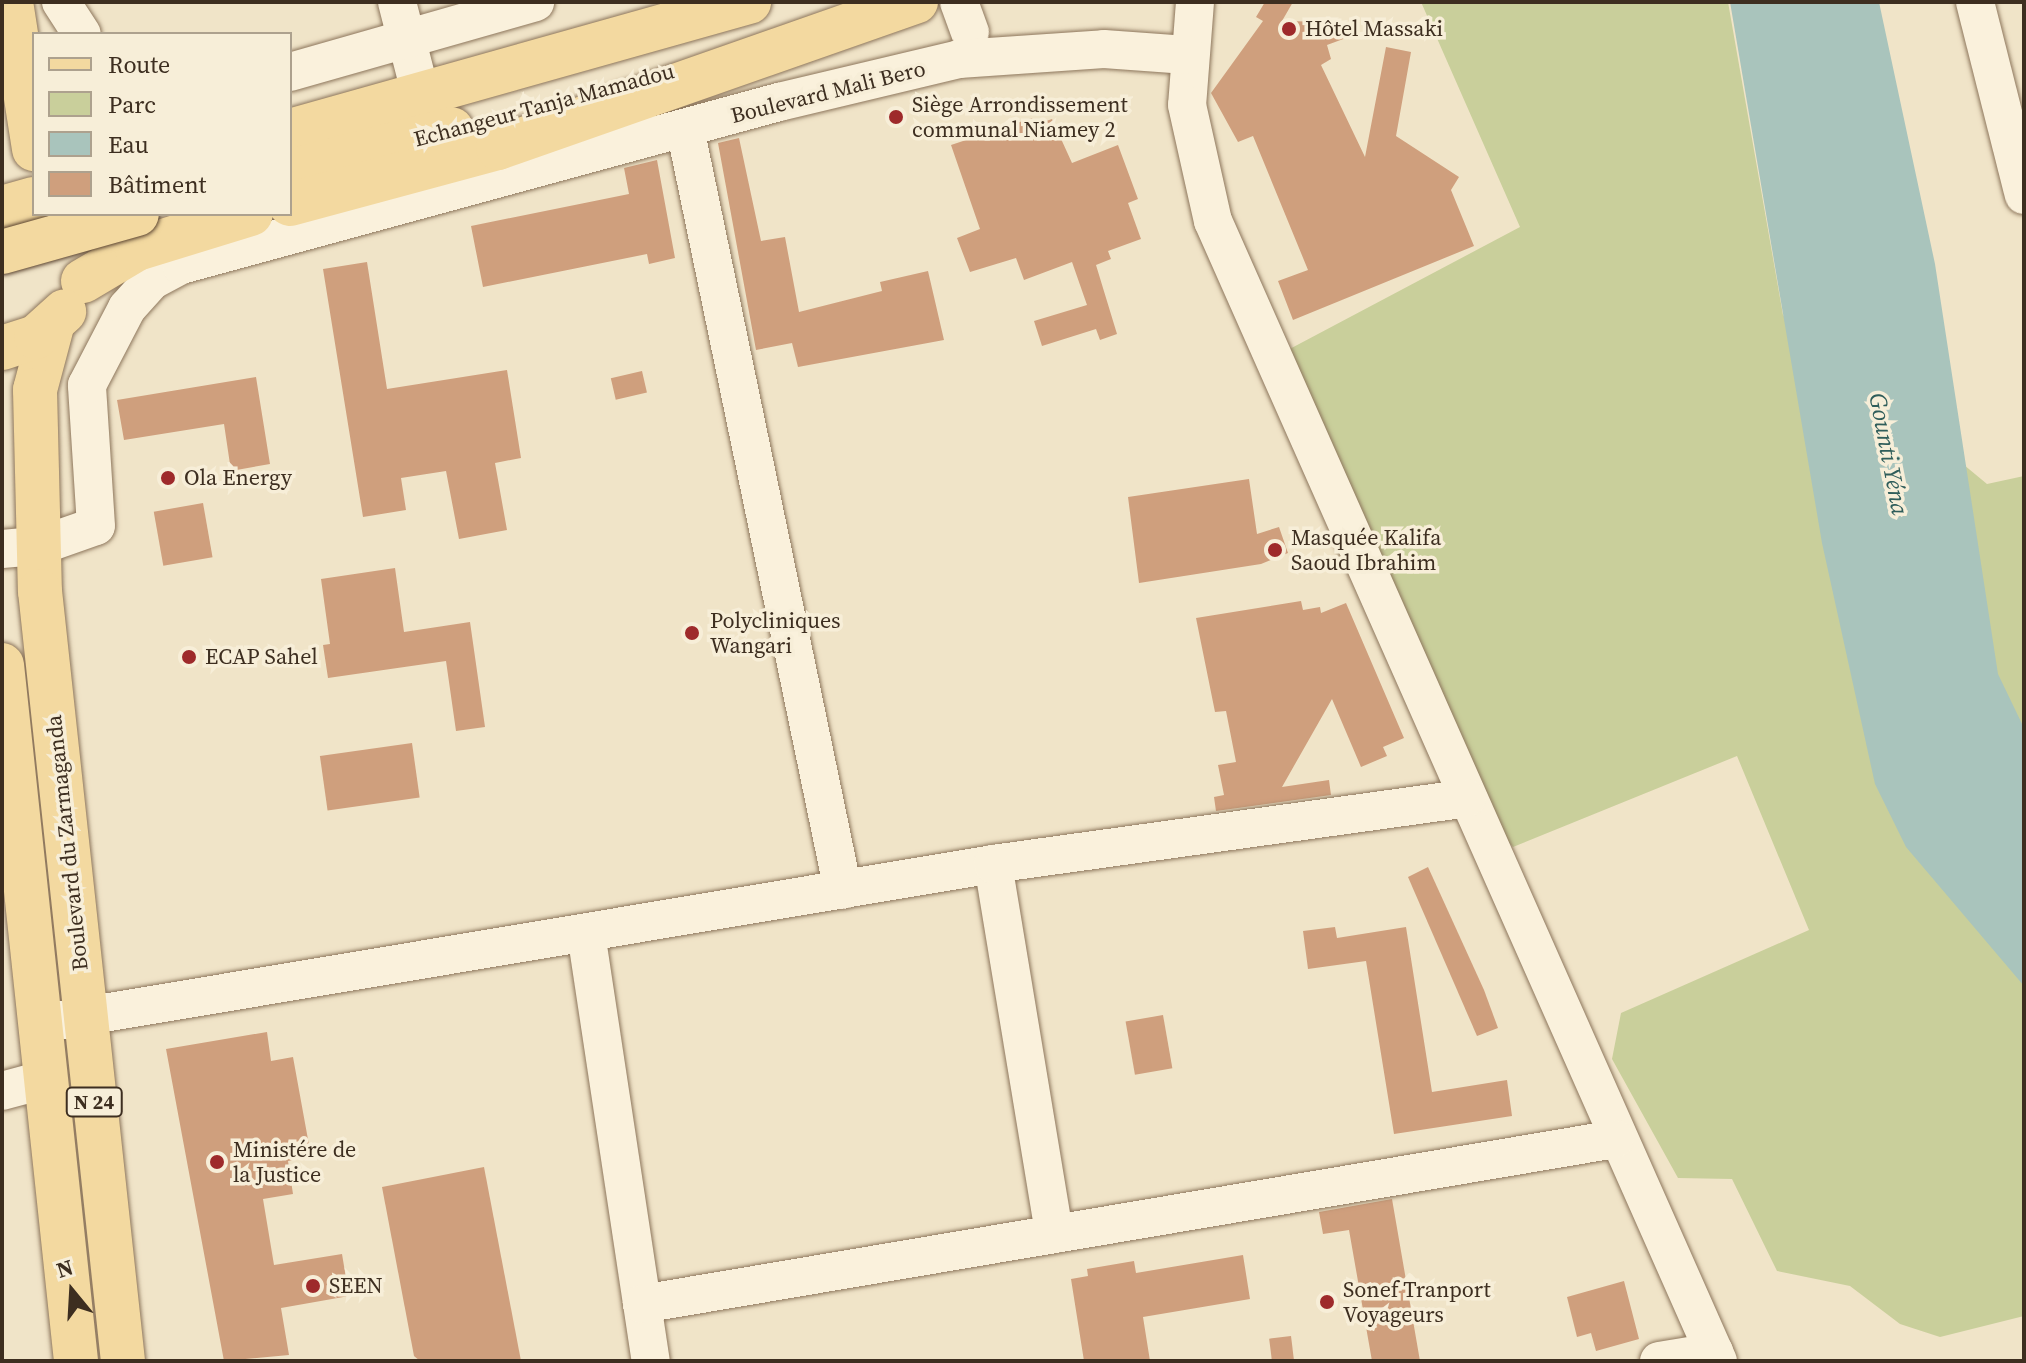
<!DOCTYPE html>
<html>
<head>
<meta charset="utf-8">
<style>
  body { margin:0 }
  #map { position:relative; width:2026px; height:1363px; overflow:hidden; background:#f0e4c8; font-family:"Source Serif 4",serif }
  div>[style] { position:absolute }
  .green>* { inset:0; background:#c9cf9b }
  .water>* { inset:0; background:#a9c4bc }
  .building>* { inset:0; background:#cf9f7d; transform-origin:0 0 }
  .roads { filter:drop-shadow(0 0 2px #8d765c) drop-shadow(0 0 2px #8d765c) }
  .minor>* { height:38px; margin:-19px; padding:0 19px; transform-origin:19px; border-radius:19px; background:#faf1dc }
  .major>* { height:44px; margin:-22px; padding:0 22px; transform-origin:22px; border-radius:22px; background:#f3d9a0 }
  .bridges { filter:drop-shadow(0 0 2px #5b4430) drop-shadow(0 0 2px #5b4430) }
  .major-bridge>* { height:44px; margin:-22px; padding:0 22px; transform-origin:22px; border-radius:22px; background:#f3d9a0 }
  .dots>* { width:22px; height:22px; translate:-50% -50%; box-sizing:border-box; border:4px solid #f7eed8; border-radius:50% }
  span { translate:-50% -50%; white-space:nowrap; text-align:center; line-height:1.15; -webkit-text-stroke:7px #f7eed8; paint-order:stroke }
  .shield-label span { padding:2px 6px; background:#f7eed8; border:2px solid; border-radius:6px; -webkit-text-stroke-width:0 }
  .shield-label { font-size:20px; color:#3d2e20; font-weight:700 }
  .poi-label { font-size:22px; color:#3d2e20 }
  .left { translate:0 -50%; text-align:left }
  .street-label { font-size:22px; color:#3d2e20 }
  .water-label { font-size:24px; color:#2f5d5a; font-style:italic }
  .frame { position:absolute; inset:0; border:4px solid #3d2e20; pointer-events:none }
  .legend { position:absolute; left:32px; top:32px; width:260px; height:184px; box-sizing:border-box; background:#f7eed8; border:2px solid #ada18e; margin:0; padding:10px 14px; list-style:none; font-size:24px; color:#3d2e20 }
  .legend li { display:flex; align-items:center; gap:16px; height:40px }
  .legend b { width:40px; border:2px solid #ada18e }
  .north { position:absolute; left:32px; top:1251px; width:80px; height:80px; -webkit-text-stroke:6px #f7eed8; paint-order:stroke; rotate:342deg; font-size:22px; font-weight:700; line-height:32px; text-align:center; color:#3d2e20 }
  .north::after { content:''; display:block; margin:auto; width:28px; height:36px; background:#3d2e20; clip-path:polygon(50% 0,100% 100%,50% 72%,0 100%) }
</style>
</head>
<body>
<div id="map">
  <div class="green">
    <i style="clip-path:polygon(1421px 2px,1728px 2px,1783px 315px,1987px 484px,2024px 476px,2024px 1316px,1940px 1337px,1900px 1324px,1850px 1286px,1777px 1271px,1732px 1179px,1678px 1178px,1612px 1059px,1621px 1013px,1809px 930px,1737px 756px,1513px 847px,1494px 827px,1284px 352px,1520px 227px)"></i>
  </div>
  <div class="water">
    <i style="clip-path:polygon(1730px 2px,1879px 2px,1935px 264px,1998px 674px,2024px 728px,2024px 986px,1906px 847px,1875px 784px,1822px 543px)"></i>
  </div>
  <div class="building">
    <i style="clip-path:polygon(1265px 2px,1293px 2px,1282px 21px,1337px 22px,1346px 38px,1327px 45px,1331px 59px,1321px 65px,1365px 157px,1386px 47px,1411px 52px,1396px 136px,1459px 177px,1451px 190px,1474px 246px,1293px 320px,1278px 281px,1308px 270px,1253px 136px,1238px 142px,1211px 93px,1263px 21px,1256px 17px)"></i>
    <i style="clip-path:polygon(1032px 118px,1035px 125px,1052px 119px,1072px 163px,1118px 145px,1138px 199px,1128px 203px,1141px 239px,1108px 251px,1111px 259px,1096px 265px,1117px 334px,1100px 340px,1096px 329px,1042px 346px,1034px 321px,1087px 305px,1072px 262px,1024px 280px,1016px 258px,970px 272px,957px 238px,980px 229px,951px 145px)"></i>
    <i style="clip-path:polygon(739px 138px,761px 241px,785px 237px,799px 312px,882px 291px,880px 282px,928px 271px,944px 340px,798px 367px,792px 343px,756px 350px,718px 143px)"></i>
    <i style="clip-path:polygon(657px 160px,675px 258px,649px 264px,647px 254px,483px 287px,471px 226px,629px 194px,624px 168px)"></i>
    <i style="clip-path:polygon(367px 262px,387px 389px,507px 370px,521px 458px,495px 463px,507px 530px,459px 539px,446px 471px,401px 478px,406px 510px,363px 517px,323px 269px)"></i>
    <i style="left:642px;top:371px;width:22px;height:32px;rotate:77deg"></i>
    <i style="clip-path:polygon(256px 377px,270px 464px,231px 471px,224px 424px,124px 440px,117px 400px)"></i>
    <i style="clip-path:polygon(1249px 479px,1257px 534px,1279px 527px,1288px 553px,1261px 564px,1139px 583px,1128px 497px)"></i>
    <i style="left:203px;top:503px;width:55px;height:50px;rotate:80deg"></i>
    <i style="clip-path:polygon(395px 568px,404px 632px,470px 622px,485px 727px,456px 731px,446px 661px,328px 678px,323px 645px,330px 644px,321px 579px)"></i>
    <i style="clip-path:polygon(1301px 601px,1303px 610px,1320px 607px,1321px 613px,1346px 603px,1404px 738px,1383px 747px,1387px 756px,1361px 767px,1332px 699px,1282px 787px,1329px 780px,1331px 795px,1216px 811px,1214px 797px,1224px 795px,1218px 765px,1236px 762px,1226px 711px,1215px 712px,1196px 618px)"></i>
    <i style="left:412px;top:743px;width:55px;height:93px;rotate:82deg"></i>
    <i style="clip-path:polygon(1428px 867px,1484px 990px,1498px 1028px,1477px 1036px,1408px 877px)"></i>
    <i style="clip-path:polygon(1335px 927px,1337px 938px,1406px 927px,1432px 1092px,1507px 1080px,1512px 1116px,1394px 1134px,1366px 961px,1308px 969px,1303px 931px)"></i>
    <i style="left:1163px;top:1015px;width:54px;height:38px;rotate:80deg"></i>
    <i style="clip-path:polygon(267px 1032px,271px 1061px,293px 1057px,311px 1156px,288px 1161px,293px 1194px,263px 1199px,274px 1265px,342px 1254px,349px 1296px,281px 1308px,289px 1355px,224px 1361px,166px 1049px)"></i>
    <i style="clip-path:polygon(484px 1167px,521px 1361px,420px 1361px,414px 1356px,382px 1187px)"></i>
    <i style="clip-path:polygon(1392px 1199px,1420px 1361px,1372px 1361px,1349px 1230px,1323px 1234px,1319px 1212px)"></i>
    <i style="clip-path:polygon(1243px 1255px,1250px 1299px,1143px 1317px,1150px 1361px,1084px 1361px,1071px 1279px,1088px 1276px,1087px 1269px,1134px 1261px,1136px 1273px)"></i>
    <i style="clip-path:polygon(1624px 1281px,1639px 1339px,1596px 1351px,1591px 1333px,1577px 1337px,1567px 1297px)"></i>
    <i style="left:1291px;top:1336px;width:25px;height:22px;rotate:83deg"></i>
  </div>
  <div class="roads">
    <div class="minor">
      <i style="left:61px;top:2px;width:38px;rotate:57deg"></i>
      <i style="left:397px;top:2px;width:81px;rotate:75.6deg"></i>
      <i style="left:959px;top:2px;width:32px;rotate:70deg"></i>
      <i style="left:1195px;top:2px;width:103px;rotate:94.4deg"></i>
      <i style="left:1187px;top:105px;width:119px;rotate:77.4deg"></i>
      <i style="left:1213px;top:221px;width:1247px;rotate:66.11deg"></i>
      <i style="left:1975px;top:2px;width:199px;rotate:75.8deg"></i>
      <i style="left:290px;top:72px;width:255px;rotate:-15.9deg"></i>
      <i style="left:685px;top:128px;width:778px;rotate:78.29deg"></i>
      <i style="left:2px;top:549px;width:37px;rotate:-5deg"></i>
      <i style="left:39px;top:546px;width:60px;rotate:-19.3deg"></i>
      <i style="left:96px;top:526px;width:141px;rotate:-93.7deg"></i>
      <i style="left:87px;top:385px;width:87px;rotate:-62.5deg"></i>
      <i style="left:127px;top:308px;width:36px;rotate:-48deg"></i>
      <i style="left:151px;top:281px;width:34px;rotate:-28deg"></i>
      <i style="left:181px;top:265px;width:620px;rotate:-15.25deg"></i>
      <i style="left:779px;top:102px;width:185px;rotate:-13.4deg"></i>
      <i style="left:959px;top:59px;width:145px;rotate:-3.9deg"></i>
      <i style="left:1104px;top:49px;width:83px;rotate:4.1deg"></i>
      <i style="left:993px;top:864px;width:375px;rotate:80.6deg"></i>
      <i style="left:586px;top:933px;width:433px;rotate:81.4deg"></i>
      <i style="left:56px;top:1021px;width:950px;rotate:-9.51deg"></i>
      <i style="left:993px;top:864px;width:478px;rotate:-7.9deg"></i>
      <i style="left:2px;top:1091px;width:42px;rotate:-15deg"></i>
      <i style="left:642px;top:1304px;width:987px;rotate:-9.62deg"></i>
      <i style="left:1659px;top:1361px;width:56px;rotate:-9.3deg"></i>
    </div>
    <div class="major">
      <i style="left:11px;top:2px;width:149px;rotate:81.1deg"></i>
      <i style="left:290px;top:131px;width:477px;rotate:-15.7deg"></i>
      <i style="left:290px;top:171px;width:167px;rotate:-14.5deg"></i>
      <i style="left:290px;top:204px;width:215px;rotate:-15.1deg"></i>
      <i style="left:498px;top:148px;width:443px;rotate:-19.3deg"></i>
      <i style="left:2px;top:208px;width:33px;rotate:-16deg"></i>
      <i style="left:83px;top:281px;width:63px;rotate:-30.7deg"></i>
      <i style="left:137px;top:249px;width:119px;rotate:-17.1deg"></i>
      <i style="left:52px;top:326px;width:66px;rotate:104.9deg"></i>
      <i style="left:35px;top:390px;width:201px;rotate:88.6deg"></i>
      <i style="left:40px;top:591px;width:774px;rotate:83.85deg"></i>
      <i style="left:2px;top:348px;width:36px;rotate:-18deg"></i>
      <i style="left:36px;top:337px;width:38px;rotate:-42deg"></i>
      <i style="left:2px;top:665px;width:700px;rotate:83.93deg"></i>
    </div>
  </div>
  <div class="bridges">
    <div class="major-bridge">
      <i style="left:2px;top:252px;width:140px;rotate:-15.7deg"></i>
    </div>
  </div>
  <div class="dots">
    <i style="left:1289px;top:29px;background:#9e2a2b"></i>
    <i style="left:896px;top:117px;background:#9e2a2b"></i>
    <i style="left:168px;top:478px;background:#9e2a2b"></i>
    <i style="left:1275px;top:550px;background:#9e2a2b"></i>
    <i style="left:692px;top:633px;background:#9e2a2b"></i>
    <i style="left:189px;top:657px;background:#9e2a2b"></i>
    <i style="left:217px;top:1162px;background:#9e2a2b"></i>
    <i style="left:313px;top:1286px;background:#9e2a2b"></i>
    <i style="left:1327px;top:1302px;background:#9e2a2b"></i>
  </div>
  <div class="shield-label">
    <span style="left:94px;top:1102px">N 24</span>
  </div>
  <div class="poi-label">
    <span class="left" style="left:1305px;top:29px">Hôtel Massaki</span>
    <span class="left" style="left:912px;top:117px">Siège Arrondissement<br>communal Niamey 2</span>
    <span class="left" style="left:184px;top:478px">Ola Energy</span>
    <span class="left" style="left:1291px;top:550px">Masquée Kalifa<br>Saoud Ibrahim</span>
    <span class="left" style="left:710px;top:633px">Polycliniques<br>Wangari</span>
    <span class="left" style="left:205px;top:657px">ECAP Sahel</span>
    <span class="left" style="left:233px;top:1162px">Ministére de<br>la Justice</span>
    <span class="left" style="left:329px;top:1286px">SEEN</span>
    <span class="left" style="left:1343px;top:1302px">Sonef Tranport<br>Voyageurs</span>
  </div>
  <div class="street-label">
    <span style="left:828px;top:92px;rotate:-14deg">Boulevard Mali Bero</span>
    <span style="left:544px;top:105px;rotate:-15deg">Echangeur Tanja Mamadou</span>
    <span style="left:67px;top:843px;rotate:-96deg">Boulevard du Zarmaganda</span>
  </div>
  <div class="water-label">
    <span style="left:1889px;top:454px;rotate:79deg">Gounti Yéna</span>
  </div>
  <div class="frame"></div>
  <ul class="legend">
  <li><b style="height:10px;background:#f3d9a0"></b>Route</li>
  <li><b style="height:22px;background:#c9cf9b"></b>Parc</li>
  <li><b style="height:22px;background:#a9c4bc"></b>Eau</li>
  <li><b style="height:22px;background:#cf9f7d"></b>Bâtiment</li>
  </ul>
  <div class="north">N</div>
</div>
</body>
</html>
